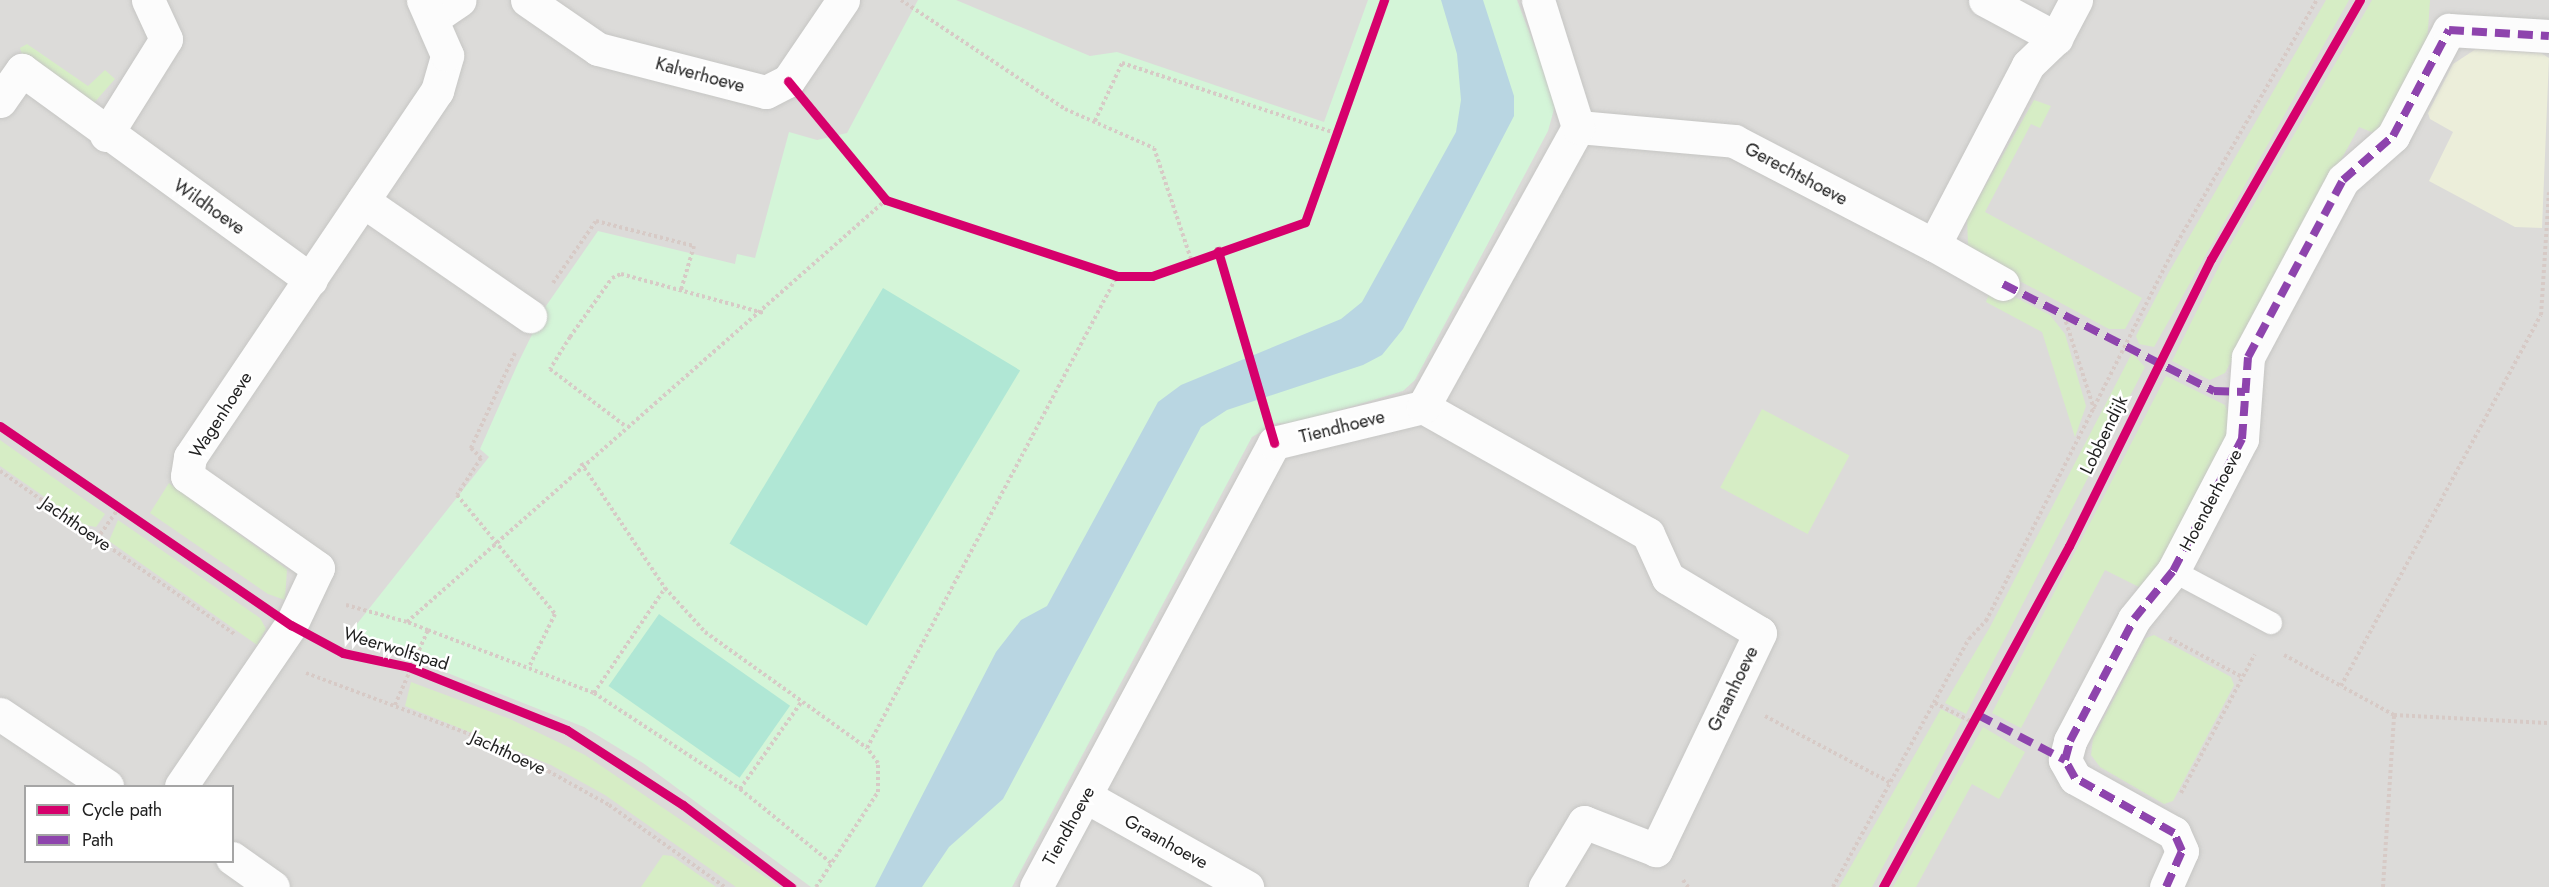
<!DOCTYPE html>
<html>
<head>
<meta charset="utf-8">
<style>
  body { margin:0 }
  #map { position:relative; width:2549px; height:887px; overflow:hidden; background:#edece8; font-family:Jost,sans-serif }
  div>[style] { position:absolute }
  .residential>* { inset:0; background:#dcdbd9 }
  .farmland>* { inset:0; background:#eceeda }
  .grass>* { inset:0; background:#d6edc5; transform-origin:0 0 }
  .park>* { inset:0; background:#d4f5d8 }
  .pitch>* { inset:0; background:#b0e7d5; transform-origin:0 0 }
  .water>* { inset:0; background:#b9d6e2 }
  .path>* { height:4px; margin-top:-2px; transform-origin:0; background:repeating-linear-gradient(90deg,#d7cac6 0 3px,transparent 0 6px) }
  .roads { filter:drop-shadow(0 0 2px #c6c6c4) drop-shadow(0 0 2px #c6c6c4) }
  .service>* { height:22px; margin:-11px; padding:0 11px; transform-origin:11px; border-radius:11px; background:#fcfcfc }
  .minor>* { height:33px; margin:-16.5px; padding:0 16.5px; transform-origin:16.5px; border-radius:16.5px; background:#fcfcfc }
  .quiet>* { height:8px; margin-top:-4px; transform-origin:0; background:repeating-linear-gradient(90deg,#8e44ad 0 15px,transparent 0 23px) }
  .cycleway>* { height:9px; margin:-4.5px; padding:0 4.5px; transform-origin:4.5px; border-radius:4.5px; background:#d6006c }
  span { translate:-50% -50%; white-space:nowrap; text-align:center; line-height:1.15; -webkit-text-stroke:5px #fff; paint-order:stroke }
  .street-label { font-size:18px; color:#1f1f1f }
  .legend { position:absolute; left:24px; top:785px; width:210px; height:78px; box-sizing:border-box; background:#fff; border:2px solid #a5a5a5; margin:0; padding:8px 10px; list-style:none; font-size:18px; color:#1f1f1f }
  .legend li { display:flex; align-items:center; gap:12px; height:30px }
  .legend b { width:30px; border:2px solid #a5a5a5 }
</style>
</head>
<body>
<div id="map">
  <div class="residential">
    <i style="clip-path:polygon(evenodd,0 0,2549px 0,2549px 887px,0 887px,0 0,26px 786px,232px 786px,232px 862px,26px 862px,26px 786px)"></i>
  </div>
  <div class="farmland">
    <i style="clip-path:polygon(2476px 49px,2541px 53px,2549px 58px,2542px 228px,2515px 227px,2429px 181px,2453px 132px,2430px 119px,2428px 113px,2453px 64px)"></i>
  </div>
  <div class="grass">
    <i style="clip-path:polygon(2326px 0,2349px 0,2154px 347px,2139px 344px,2136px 336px,2169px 272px)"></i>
    <i style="clip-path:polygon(2372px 0,2430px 0,2427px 45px,2382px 130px,2374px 133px,2359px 127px,2225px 373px,2210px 380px,2172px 361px,2225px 254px)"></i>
    <i style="clip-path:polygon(27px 44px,88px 86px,105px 70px,115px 79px,92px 105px,23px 58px,20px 48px)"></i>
    <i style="clip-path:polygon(2034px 100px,2051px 106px,2040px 128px,2031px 124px,1985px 212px,2142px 298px,2125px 329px,2109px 329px,1977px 258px,1968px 246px,1967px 218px)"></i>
    <i style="clip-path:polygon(2001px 290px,2050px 315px,2065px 334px,2086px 406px,2075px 437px,2042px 332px,1986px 302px,1990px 291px)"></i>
    <i style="clip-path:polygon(2132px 353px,2145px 367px,1966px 714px,1945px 703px,1990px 627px)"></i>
    <i style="clip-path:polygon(2166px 376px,2225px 405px,2234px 425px,2162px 564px,2141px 588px,2105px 570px,2021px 728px,1992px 713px)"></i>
    <i style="left:1762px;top:409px;width:99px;height:89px;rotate:28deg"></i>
    <i style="clip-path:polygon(0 440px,105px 514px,96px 527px,85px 525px,0 466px)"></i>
    <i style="clip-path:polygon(169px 483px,287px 569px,285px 600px,268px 594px,150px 513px)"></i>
    <i style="clip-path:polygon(118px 520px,260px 618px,266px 629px,257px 645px,109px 541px)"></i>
    <i style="clip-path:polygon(2154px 635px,2231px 677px,2234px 685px,2173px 801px,2164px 804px,2100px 767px,2091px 755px,2093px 738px,2146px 638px)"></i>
    <i style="clip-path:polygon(411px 682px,510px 719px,585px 755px,780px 887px,736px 887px,605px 795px,551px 765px,405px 706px)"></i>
    <i style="clip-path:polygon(1941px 709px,1962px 720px,1872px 887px,1839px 887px)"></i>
    <i style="clip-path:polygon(1983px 727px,2025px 752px,1999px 799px,1972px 784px,1916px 887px,1893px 887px)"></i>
    <i style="clip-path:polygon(663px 855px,672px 856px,716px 887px,641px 887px)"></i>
  </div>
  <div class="park">
    <i style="clip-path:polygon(918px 0,956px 0,1090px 56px,1117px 52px,1324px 122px,1368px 0,1517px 0,1556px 102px,1548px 131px,1415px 380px,1403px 391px,1294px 424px,1277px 423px,1252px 437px,1012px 887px,811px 887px,643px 763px,584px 727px,349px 634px,489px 457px,480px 449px,519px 361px,546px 306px,598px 231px,735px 264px,737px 254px,755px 258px,789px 132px,817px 140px,847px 133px)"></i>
  </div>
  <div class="pitch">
    <i style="left:883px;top:288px;width:160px;height:298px;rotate:31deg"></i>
    <i style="left:659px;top:614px;width:160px;height:88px;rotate:35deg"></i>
  </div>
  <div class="water">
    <i style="clip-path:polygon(1441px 0,1483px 0,1514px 96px,1514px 116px,1403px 329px,1382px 355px,1363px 365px,1227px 410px,1201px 427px,1003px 799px,949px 847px,922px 887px,875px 887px,996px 652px,1021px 620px,1047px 606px,1158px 402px,1181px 385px,1341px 319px,1362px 302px,1456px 132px,1461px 100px,1457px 54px)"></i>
  </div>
  <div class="path">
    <i style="left:901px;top:0;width:197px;rotate:33.6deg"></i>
    <i style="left:1065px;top:109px;width:97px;rotate:23.7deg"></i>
    <i style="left:1154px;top:148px;width:117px;rotate:71.6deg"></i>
    <i style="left:1095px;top:121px;width:64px;rotate:-65deg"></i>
    <i style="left:1122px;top:63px;width:224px;rotate:18.2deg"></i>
    <i style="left:553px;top:283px;width:75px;rotate:-55.3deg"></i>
    <i style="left:596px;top:221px;width:101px;rotate:14.3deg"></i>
    <i style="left:694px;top:246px;width:46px;rotate:106.5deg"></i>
    <i style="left:2064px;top:316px;width:98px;rotate:72.1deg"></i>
    <i style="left:570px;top:337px;width:72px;rotate:-54.6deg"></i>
    <i style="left:612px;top:278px;width:10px;rotate:-24deg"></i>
    <i style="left:621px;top:274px;width:148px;rotate:15.3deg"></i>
    <i style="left:570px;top:337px;width:38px;rotate:122deg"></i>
    <i style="left:550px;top:369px;width:93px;rotate:37.1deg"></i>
    <i style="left:515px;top:353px;width:105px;rotate:114.9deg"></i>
    <i style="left:471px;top:448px;width:14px;rotate:45deg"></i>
    <i style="left:481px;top:458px;width:44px;rotate:123deg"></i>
    <i style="left:457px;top:495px;width:154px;rotate:50.5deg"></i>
    <i style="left:555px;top:614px;width:59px;rotate:116.1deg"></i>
    <i style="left:581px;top:463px;width:151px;rotate:56.1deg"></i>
    <i style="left:665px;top:588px;width:59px;rotate:47.7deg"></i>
    <i style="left:705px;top:632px;width:199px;rotate:35.6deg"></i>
    <i style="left:0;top:471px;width:287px;rotate:34.8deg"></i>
    <i style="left:97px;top:539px;width:39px;rotate:-55deg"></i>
    <i style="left:346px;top:605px;width:63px;rotate:15.6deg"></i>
    <i style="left:428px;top:630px;width:178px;rotate:20.8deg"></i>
    <i style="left:594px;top:693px;width:175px;rotate:33.3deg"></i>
    <i style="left:740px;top:789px;width:117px;rotate:39.1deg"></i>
    <i style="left:2169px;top:638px;width:83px;rotate:28.1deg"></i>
    <i style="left:2284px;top:655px;width:65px;rotate:28.5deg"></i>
    <i style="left:306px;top:673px;width:194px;rotate:20.5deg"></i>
    <i style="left:488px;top:741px;width:67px;rotate:26.6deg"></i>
    <i style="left:548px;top:771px;width:70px;rotate:29.1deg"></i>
    <i style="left:609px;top:805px;width:142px;rotate:35.3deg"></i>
    <i style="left:594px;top:693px;width:127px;rotate:-55.9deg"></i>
    <i style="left:1935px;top:703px;width:44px;rotate:27.1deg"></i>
    <i style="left:395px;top:705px;width:82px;rotate:-66.3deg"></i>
    <i style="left:428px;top:630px;width:22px;rotate:-159deg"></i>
    <i style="left:407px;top:622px;width:638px;rotate:-41.38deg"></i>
    <i style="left:2394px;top:715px;width:155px;rotate:3deg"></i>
    <i style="left:1765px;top:716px;width:143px;rotate:28deg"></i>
    <i style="left:740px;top:789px;width:108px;rotate:-54.8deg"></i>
    <i style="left:2181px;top:793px;width:157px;rotate:-62deg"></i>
    <i style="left:1683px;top:880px;width:9px;rotate:54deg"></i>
    <i style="left:816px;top:887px;width:113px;rotate:-56.9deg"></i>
    <i style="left:878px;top:792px;width:29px;rotate:-90deg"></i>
    <i style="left:878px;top:763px;width:19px;rotate:-126deg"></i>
    <i style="left:867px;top:748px;width:534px;rotate:-62.09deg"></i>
    <i style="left:1833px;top:887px;width:283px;rotate:-61.3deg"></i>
    <i style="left:1969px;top:639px;width:25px;rotate:-47deg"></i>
    <i style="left:1986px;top:621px;width:424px;rotate:-63.2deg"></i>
    <i style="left:2177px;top:243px;width:280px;rotate:-60.1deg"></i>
    <i style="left:2383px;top:887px;width:172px;rotate:-86.3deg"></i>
    <i style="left:2394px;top:715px;width:60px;rotate:-151.3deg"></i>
    <i style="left:2341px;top:686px;width:421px;rotate:-61.7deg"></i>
    <i style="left:2541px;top:315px;width:123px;rotate:-86.3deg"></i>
  </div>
  <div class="roads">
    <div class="service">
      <i style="left:2173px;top:571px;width:111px;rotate:28deg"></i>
    </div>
    <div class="minor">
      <i style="left:527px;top:0;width:86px;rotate:34.6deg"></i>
      <i style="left:598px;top:49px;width:173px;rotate:14.4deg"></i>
      <i style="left:766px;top:92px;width:25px;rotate:-27deg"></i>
      <i style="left:788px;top:81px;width:98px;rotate:-55.8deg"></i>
      <i style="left:1985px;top:0;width:81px;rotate:28.2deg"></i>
      <i style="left:433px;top:18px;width:32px;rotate:-34deg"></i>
      <i style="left:0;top:101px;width:38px;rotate:-55deg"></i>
      <i style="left:22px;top:70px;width:357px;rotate:36deg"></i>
      <i style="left:1578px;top:127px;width:157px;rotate:5.1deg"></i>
      <i style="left:1734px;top:141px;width:225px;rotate:27.5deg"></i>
      <i style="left:1934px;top:245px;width:203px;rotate:-62.4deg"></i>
      <i style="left:2028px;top:65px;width:39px;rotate:-44deg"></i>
      <i style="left:2056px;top:38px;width:43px;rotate:-62.2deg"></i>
      <i style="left:106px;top:135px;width:113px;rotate:-58deg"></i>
      <i style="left:166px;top:39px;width:43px;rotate:-114.8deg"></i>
      <i style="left:363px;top:201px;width:203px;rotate:34.6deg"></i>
      <i style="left:1934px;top:245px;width:79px;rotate:29.5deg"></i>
      <i style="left:1423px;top:407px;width:258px;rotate:29.4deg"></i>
      <i style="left:1648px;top:534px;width:48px;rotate:65.6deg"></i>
      <i style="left:1668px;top:578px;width:107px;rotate:30.9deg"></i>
      <i style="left:1760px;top:633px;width:241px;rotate:115.6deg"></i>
      <i style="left:1656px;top:850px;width:77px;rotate:-158.7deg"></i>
      <i style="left:1584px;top:822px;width:76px;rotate:121deg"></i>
      <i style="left:0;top:714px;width:129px;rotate:33.9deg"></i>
      <i style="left:181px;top:786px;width:195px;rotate:-55.7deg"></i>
      <i style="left:291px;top:625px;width:63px;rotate:-64.7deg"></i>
      <i style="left:318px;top:568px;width:160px;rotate:-144.9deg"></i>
      <i style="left:187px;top:476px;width:19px;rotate:-81deg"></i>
      <i style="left:190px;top:457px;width:442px;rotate:-56deg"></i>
      <i style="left:437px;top:91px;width:37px;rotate:-74deg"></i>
      <i style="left:447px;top:55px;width:60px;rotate:-113.6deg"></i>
      <i style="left:1085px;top:796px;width:186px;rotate:29.3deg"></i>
      <i style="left:232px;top:858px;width:50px;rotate:35.3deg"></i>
      <i style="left:1036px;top:887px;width:504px;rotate:-61.81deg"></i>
      <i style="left:1274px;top:443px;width:153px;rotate:-13.6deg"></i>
      <i style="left:1423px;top:407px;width:320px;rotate:-61deg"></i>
      <i style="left:1578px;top:127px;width:133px;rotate:-107.5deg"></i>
      <i style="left:2166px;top:887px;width:39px;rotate:-66deg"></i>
      <i style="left:2182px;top:851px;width:20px;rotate:-114deg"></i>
      <i style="left:2174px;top:833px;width:113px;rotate:-150.9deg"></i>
      <i style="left:2075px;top:778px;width:21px;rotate:-119deg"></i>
      <i style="left:2065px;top:760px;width:20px;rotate:-75deg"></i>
      <i style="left:2070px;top:741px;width:138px;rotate:-62.3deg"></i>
      <i style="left:2134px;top:619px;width:62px;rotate:-50.9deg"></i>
      <i style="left:2173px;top:571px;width:149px;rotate:-62.4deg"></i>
      <i style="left:2242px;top:439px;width:82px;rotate:-85.8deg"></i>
      <i style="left:2248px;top:357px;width:201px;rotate:-61.8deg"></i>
      <i style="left:2343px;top:180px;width:67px;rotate:-41.3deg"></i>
      <i style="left:2393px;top:136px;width:120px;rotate:-62.2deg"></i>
      <i style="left:2449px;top:30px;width:100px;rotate:3.4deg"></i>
    </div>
  </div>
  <div class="quiet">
    <i style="left:2003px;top:284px;width:237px;rotate:26.9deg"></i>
    <i style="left:2214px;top:391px;width:31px;rotate:2deg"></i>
    <i style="left:1978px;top:715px;width:98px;rotate:27.3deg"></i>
    <i style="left:2166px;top:887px;width:39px;rotate:-66deg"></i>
    <i style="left:2182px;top:851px;width:20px;rotate:-114deg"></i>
    <i style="left:2174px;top:833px;width:113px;rotate:-150.9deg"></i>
    <i style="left:2075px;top:778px;width:21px;rotate:-119deg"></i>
    <i style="left:2065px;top:760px;width:20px;rotate:-75deg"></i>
    <i style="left:2070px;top:741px;width:138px;rotate:-62.3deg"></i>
    <i style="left:2134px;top:619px;width:62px;rotate:-50.9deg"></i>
    <i style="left:2173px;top:571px;width:149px;rotate:-62.4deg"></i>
    <i style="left:2242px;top:439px;width:82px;rotate:-85.8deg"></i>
    <i style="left:2248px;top:357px;width:201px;rotate:-61.8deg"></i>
    <i style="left:2343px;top:180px;width:67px;rotate:-41.3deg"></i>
    <i style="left:2393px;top:136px;width:120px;rotate:-62.2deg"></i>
    <i style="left:2449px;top:30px;width:100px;rotate:3.4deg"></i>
  </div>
  <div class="cycleway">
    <i style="left:788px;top:81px;width:154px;rotate:50.5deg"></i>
    <i style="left:886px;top:200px;width:243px;rotate:18.2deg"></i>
    <i style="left:1117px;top:276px;width:35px"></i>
    <i style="left:1152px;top:276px;width:162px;rotate:-19.4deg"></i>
    <i style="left:1305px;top:222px;width:236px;rotate:-70.4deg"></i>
    <i style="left:1218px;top:251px;width:200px;rotate:73.7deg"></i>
    <i style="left:0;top:426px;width:353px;rotate:34.4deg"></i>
    <i style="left:291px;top:625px;width:59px;rotate:28.3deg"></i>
    <i style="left:343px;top:653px;width:67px;rotate:12deg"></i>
    <i style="left:409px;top:667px;width:170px;rotate:21.7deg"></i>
    <i style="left:567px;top:730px;width:138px;rotate:32.9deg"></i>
    <i style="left:683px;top:805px;width:136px;rotate:37.2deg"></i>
    <i style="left:1883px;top:887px;width:388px;rotate:-61.4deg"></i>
    <i style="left:2069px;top:546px;width:320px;rotate:-63.7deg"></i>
    <i style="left:2211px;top:259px;width:299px;rotate:-60.1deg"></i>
  </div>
  <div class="street-label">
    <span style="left:700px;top:75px;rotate:15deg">Kalverhoeve</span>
    <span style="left:1796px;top:174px;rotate:28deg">Gerechtshoeve</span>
    <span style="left:209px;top:207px;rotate:35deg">Wildhoeve</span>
    <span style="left:221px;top:415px;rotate:-57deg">Wagenhoeve</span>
    <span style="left:1342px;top:427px;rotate:-14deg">Tiendhoeve</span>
    <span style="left:2104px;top:435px;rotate:-64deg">Lobbendijk</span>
    <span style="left:2211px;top:500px;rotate:-62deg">Hoenderhoeve</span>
    <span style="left:76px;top:524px;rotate:35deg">Jachthoeve</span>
    <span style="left:396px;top:649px;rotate:17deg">Weerwolfspad</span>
    <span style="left:1733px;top:689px;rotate:-64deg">Graanhoeve</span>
    <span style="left:508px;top:753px;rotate:25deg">Jachthoeve</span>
    <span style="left:1069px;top:826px;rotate:-61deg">Tiendhoeve</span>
    <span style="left:1166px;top:842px;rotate:29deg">Graanhoeve</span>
  </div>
  <ul class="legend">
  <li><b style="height:8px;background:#d6006c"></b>Cycle path</li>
  <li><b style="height:8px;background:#8e44ad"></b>Path</li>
  </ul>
</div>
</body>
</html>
